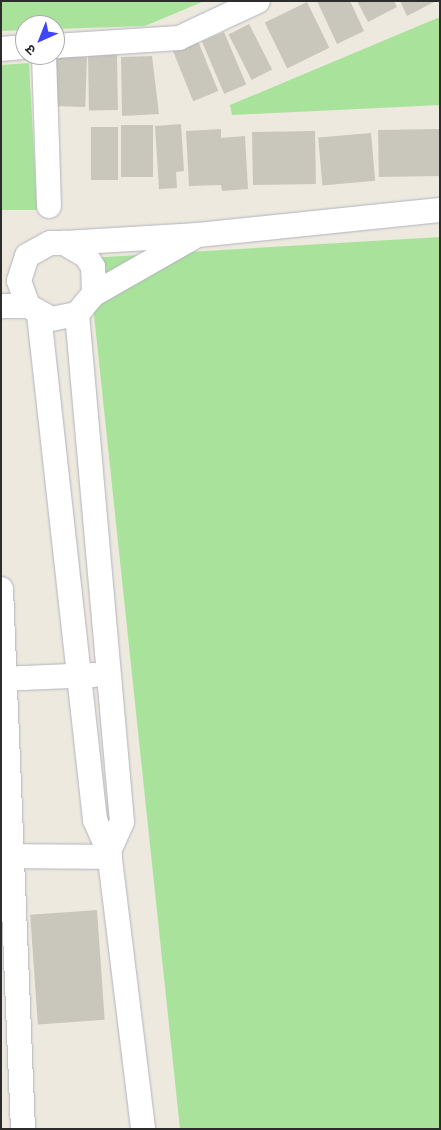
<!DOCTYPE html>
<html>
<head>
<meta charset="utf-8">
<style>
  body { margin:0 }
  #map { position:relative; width:441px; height:1130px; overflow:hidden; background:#ede9de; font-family:Helvetica,"Noto Sans Devanagari",sans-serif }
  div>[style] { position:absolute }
  .green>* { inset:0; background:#a9e39b }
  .building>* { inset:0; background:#c9c7bc; transform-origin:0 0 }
  .roads { filter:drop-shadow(0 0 1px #b2b2bf) drop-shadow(0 0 1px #b2b2bf) }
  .minor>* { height:24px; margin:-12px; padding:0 12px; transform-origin:12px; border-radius:12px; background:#fff }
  span { translate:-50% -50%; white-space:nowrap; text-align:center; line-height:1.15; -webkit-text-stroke:5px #fff; paint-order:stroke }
  .frame { position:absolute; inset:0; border:2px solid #2c2c2c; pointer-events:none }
  .north { position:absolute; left:15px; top:15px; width:50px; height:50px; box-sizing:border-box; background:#fff; border:1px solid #ababab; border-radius:50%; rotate:224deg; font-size:14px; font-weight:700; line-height:20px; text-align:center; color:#2c2c2c }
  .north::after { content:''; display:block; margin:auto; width:18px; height:22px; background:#4046f8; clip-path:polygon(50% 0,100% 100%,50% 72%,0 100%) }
</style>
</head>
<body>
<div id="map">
  <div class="green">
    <i style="clip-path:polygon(1px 1px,201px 1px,202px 2px,145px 26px,55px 29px,55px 25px,25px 25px,25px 30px,1px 31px)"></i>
    <i style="clip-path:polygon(440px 17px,440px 105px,232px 115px,230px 105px)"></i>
    <i style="clip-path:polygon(29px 63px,37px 210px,1px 210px,1px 65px)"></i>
    <i style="clip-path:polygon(440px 237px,440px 1129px,180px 1129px,88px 258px)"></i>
  </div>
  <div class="building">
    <i style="clip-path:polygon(317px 1px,350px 1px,364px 31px,337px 44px)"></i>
    <i style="clip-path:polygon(357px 1px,394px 1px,397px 7px,368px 22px)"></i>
    <i style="clip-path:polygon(400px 1px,436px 1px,407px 16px)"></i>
    <i style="left:307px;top:2px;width:51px;height:47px;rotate:64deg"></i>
    <i style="left:249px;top:24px;width:51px;height:23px;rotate:63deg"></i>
    <i style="left:224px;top:32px;width:57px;height:24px;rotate:67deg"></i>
    <i style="left:198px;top:41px;width:54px;height:27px;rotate:68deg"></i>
    <i style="left:117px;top:55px;width:55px;height:29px;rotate:89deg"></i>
    <i style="left:54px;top:56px;width:33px;height:50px;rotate:2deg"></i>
    <i style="clip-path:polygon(152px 56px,159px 114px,122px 116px,121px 57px)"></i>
    <i style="clip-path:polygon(181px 124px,184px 171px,176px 172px,177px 188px,159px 189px,155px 126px)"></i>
    <i style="left:121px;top:125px;width:32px;height:52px"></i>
    <i style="left:91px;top:127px;width:27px;height:53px"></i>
    <i style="clip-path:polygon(221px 129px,221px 138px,245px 136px,248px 189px,222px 191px,221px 185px,189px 186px,186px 131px)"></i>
    <i style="left:439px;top:129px;width:47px;height:61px;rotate:89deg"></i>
    <i style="left:315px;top:131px;width:53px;height:63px;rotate:89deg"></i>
    <i style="left:371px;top:133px;width:48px;height:53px;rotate:85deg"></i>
    <i style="left:97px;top:910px;width:110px;height:67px;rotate:86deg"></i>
  </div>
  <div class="roads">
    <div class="minor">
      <i style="left:55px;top:46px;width:124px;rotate:-3.7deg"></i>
      <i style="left:179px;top:38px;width:87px;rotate:-25.1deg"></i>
      <i style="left:1px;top:49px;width:24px;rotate:-5deg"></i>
      <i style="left:44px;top:55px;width:151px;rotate:88.1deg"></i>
      <i style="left:64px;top:243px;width:134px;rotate:-3.4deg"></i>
      <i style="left:198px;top:235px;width:243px;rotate:-5.9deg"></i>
      <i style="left:94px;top:294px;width:113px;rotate:-29.7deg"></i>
      <i style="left:1px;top:306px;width:27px"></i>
      <i style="left:28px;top:306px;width:26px;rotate:29deg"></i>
      <i style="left:51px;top:319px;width:26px;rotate:-11deg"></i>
      <i style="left:77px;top:314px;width:26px;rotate:-50deg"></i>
      <i style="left:94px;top:294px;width:27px;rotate:-92deg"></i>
      <i style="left:93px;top:267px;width:13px;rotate:-122deg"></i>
      <i style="left:86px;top:256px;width:26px;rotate:-149deg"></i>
      <i style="left:64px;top:243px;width:14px;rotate:180deg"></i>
      <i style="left:50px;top:243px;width:26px;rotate:151deg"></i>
      <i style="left:27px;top:256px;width:26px;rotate:108deg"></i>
      <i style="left:19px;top:281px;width:27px;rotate:70deg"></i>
      <i style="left:77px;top:314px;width:510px;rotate:84.94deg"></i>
      <i style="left:122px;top:822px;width:32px;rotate:114deg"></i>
      <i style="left:39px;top:315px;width:508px;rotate:83.67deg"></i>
      <i style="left:95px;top:820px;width:34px;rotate:66deg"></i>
      <i style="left:109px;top:851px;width:280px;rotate:83deg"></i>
      <i style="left:1px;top:589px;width:540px;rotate:87.67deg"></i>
      <i style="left:1px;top:679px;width:93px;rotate:-2.5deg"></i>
      <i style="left:1px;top:856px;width:109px;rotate:0.5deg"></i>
    </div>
  </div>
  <div class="frame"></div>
  <div class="north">उ</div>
</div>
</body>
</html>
